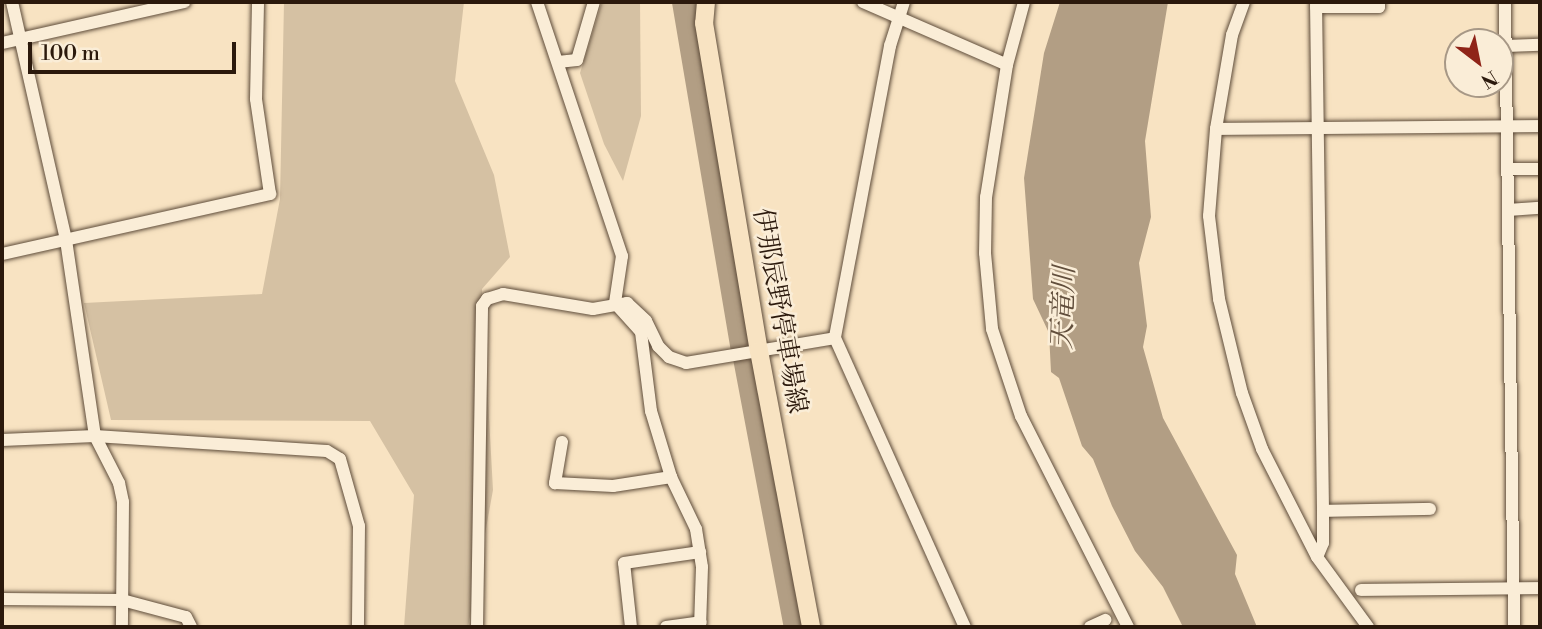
<!DOCTYPE html>
<html>
<head>
<meta charset="utf-8">
<style>
  body { margin:0 }
  #map { position:relative; width:1542px; height:629px; overflow:hidden; background:#f8e3c2; font-family:"Libre Bodoni","Noto Serif JP",serif }
  div>[style] { position:absolute }
  .green>* { inset:0; background:#d5c1a3 }
  .water>* { inset:0; background:#b29e84 }
  .river>* { height:24px; margin:-12px; padding:0 12px; transform-origin:12px; border-radius:12px; background:#b29e84 }
  .roads { filter:drop-shadow(0 0 2px #5e4c3a) drop-shadow(0 0 2px #5e4c3a) }
  .street>* { height:12px; margin:-6px; padding:0 6px; transform-origin:6px; border-radius:6px; background:#faedd7 }
  .primary>* { height:18px; margin:-9px; padding:0 9px; transform-origin:9px; border-radius:9px; background:#f8e3c2 }
  span { translate:-50% -50%; white-space:nowrap; text-align:center; line-height:1.15; -webkit-text-stroke:5px #faedd7; paint-order:stroke }
  .street-label { font-size:26px; color:#2b190c }
  .water-label { font-size:28px; color:#614e3c; font-style:italic }
  .frame { position:absolute; inset:0; border:4px solid #2b190c; pointer-events:none }
  .north { position:absolute; left:1444px; top:28px; width:70px; height:70px; box-sizing:border-box; background:#faedd7; border:2px solid #a79886; border-radius:50%; rotate:148deg; font-size:19px; font-weight:700; line-height:28px; text-align:center; color:#2b190c }
  .north::after { content:''; display:block; margin:auto; width:24px; height:32px; background:#8f2418; clip-path:polygon(50% 0,100% 100%,50% 72%,0 100%) }
  .scale { position:absolute; left:28px; top:42px; width:208px; height:32px; box-sizing:border-box; border:4px solid #2b190c; border-top:0; padding-left:9px; font-size:21px; line-height:24px; white-space:nowrap; color:#2b190c; -webkit-text-stroke:5px #faedd7; paint-order:stroke }
</style>
</head>
<body>
<div id="map">
  <div class="green">
    <i style="clip-path:polygon(284px 2px,464px 2px,455px 81px,494px 175px,510px 257px,482px 289px,493px 490px,468px 627px,404px 627px,414px 495px,370px 421px,111px 420px,84px 303px,262px 294px,280px 199px)"></i>
    <i style="clip-path:polygon(602px 2px,640px 2px,641px 116px,623px 181px,604px 144px,580px 73px)"></i>
  </div>
  <div class="water">
    <i style="clip-path:polygon(1060px 2px,1168px 2px,1145px 141px,1151px 217px,1139px 263px,1147px 326px,1143px 347px,1163px 418px,1237px 555px,1235px 574px,1257px 627px,1183px 627px,1163px 587px,1135px 551px,1112px 506px,1093px 459px,1082px 446px,1059px 378px,1051px 372px,1049px 333px,1033px 299px,1024px 178px,1044px 53px)"></i>
  </div>
  <div class="river">
    <i style="left:684px;top:2px;width:352px;rotate:80.4deg"></i>
    <i style="left:745px;top:358px;width:274px;rotate:79.3deg"></i>
  </div>
  <div class="roads">
    <div class="street">
      <i style="left:12px;top:2px;width:244px;rotate:77.2deg"></i>
      <i style="left:66px;top:240px;width:198px;rotate:81.6deg"></i>
      <i style="left:95px;top:436px;width:53px;rotate:62.9deg"></i>
      <i style="left:119px;top:483px;width:19px;rotate:78deg"></i>
      <i style="left:123px;top:502px;width:125px;rotate:90.5deg"></i>
      <i style="left:537px;top:2px;width:268px;rotate:71.5deg"></i>
      <i style="left:622px;top:256px;width:48px;rotate:98.5deg"></i>
      <i style="left:615px;top:303px;width:39px;rotate:48deg"></i>
      <i style="left:641px;top:332px;width:80px;rotate:82.8deg"></i>
      <i style="left:651px;top:411px;width:69px;rotate:73.1deg"></i>
      <i style="left:671px;top:477px;width:58px;rotate:64.3deg"></i>
      <i style="left:696px;top:529px;width:38px;rotate:81deg"></i>
      <i style="left:702px;top:567px;width:60px;rotate:91.9deg"></i>
      <i style="left:863px;top:2px;width:157px;rotate:23.6deg"></i>
      <i style="left:904px;top:2px;width:46px;rotate:107.7deg"></i>
      <i style="left:890px;top:46px;width:297px;rotate:100.7deg"></i>
      <i style="left:835px;top:338px;width:317px;rotate:65.8deg"></i>
      <i style="left:1024px;top:2px;width:65px;rotate:105.1deg"></i>
      <i style="left:1007px;top:65px;width:134px;rotate:99deg"></i>
      <i style="left:986px;top:197px;width:56px;rotate:91deg"></i>
      <i style="left:985px;top:253px;width:76px;rotate:84.7deg"></i>
      <i style="left:992px;top:329px;width:92px;rotate:71.6deg"></i>
      <i style="left:1021px;top:416px;width:237px;rotate:63.1deg"></i>
      <i style="left:1244px;top:2px;width:35px;rotate:110deg"></i>
      <i style="left:1232px;top:35px;width:95px;rotate:99.7deg"></i>
      <i style="left:1216px;top:129px;width:87px;rotate:94.6deg"></i>
      <i style="left:1209px;top:216px;width:84px;rotate:83.1deg"></i>
      <i style="left:1219px;top:299px;width:97px;rotate:76.3deg"></i>
      <i style="left:1242px;top:393px;width:59px;rotate:70.3deg"></i>
      <i style="left:1262px;top:449px;width:121px;rotate:63deg"></i>
      <i style="left:1317px;top:557px;width:87px;rotate:53.9deg"></i>
      <i style="left:1316px;top:2px;width:509px;rotate:89.21deg"></i>
      <i style="left:1323px;top:511px;width:32px;rotate:90deg"></i>
      <i style="left:1323px;top:543px;width:15px;rotate:113deg"></i>
      <i style="left:1505px;top:2px;width:625px;rotate:89.17deg"></i>
      <i style="left:1316px;top:7px;width:63px"></i>
      <i style="left:1379px;top:7px;width:5px;rotate:-90deg"></i>
      <i style="left:2px;top:43px;width:187px;rotate:-12.7deg"></i>
      <i style="left:1506px;top:46px;width:34px;rotate:-2deg"></i>
      <i style="left:558px;top:62px;width:19px;rotate:-6deg"></i>
      <i style="left:577px;top:60px;width:60px;rotate:-73.7deg"></i>
      <i style="left:1216px;top:129px;width:324px;rotate:-0.5deg"></i>
      <i style="left:1508px;top:169px;width:32px"></i>
      <i style="left:1508px;top:210px;width:32px;rotate:-4deg"></i>
      <i style="left:2px;top:254px;width:275px;rotate:-12.6deg"></i>
      <i style="left:270px;top:194px;width:96px;rotate:-98.4deg"></i>
      <i style="left:256px;top:99px;width:97px;rotate:-88.8deg"></i>
      <i style="left:2px;top:440px;width:93px;rotate:-2.5deg"></i>
      <i style="left:95px;top:436px;width:232px;rotate:3.7deg"></i>
      <i style="left:327px;top:451px;width:15px;rotate:32deg"></i>
      <i style="left:340px;top:459px;width:70px;rotate:74.2deg"></i>
      <i style="left:359px;top:526px;width:101px;rotate:90.6deg"></i>
      <i style="left:562px;top:442px;width:42px;rotate:99.7deg"></i>
      <i style="left:555px;top:483px;width:58px;rotate:3deg"></i>
      <i style="left:613px;top:486px;width:59px;rotate:-8.8deg"></i>
      <i style="left:1323px;top:511px;width:107px;rotate:-1.1deg"></i>
      <i style="left:1361px;top:590px;width:179px;rotate:-0.6deg"></i>
      <i style="left:2px;top:599px;width:120px;rotate:0.5deg"></i>
      <i style="left:122px;top:600px;width:66px;rotate:14.9deg"></i>
      <i style="left:186px;top:617px;width:11px;rotate:63deg"></i>
      <i style="left:477px;top:627px;width:321px;rotate:-89.1deg"></i>
      <i style="left:482px;top:306px;width:9px;rotate:-54deg"></i>
      <i style="left:487px;top:299px;width:17px;rotate:-17deg"></i>
      <i style="left:503px;top:294px;width:91px;rotate:9.5deg"></i>
      <i style="left:593px;top:309px;width:35px;rotate:-10deg"></i>
      <i style="left:627px;top:303px;width:26px;rotate:43deg"></i>
      <i style="left:646px;top:321px;width:28px;rotate:64deg"></i>
      <i style="left:658px;top:346px;width:16px;rotate:45deg"></i>
      <i style="left:669px;top:357px;width:18px;rotate:19deg"></i>
      <i style="left:686px;top:363px;width:151px;rotate:-9.5deg"></i>
      <i style="left:631px;top:627px;width:64px;rotate:-96.2deg"></i>
      <i style="left:624px;top:563px;width:77px;rotate:-8.2deg"></i>
      <i style="left:666px;top:627px;width:35px;rotate:-8deg"></i>
      <i style="left:1090px;top:627px;width:17px;rotate:-25deg"></i>
    </div>
    <div class="primary">
      <i style="left:706px;top:2px;width:21px;rotate:95deg"></i>
      <i style="left:704px;top:23px;width:333px;rotate:80.5deg"></i>
      <i style="left:759px;top:351px;width:281px;rotate:79.3deg"></i>
    </div>
  </div>
  <div class="street-label">
    <span style="left:779px;top:311px;rotate:80deg">伊那辰野停車場線</span>
  </div>
  <div class="water-label">
    <span style="left:1064px;top:308px;rotate:-88deg">天竜川</span>
  </div>
  <div class="frame"></div>
  <div class="north">N</div>
  <div class="scale">100 m</div>
</div>
</body>
</html>
